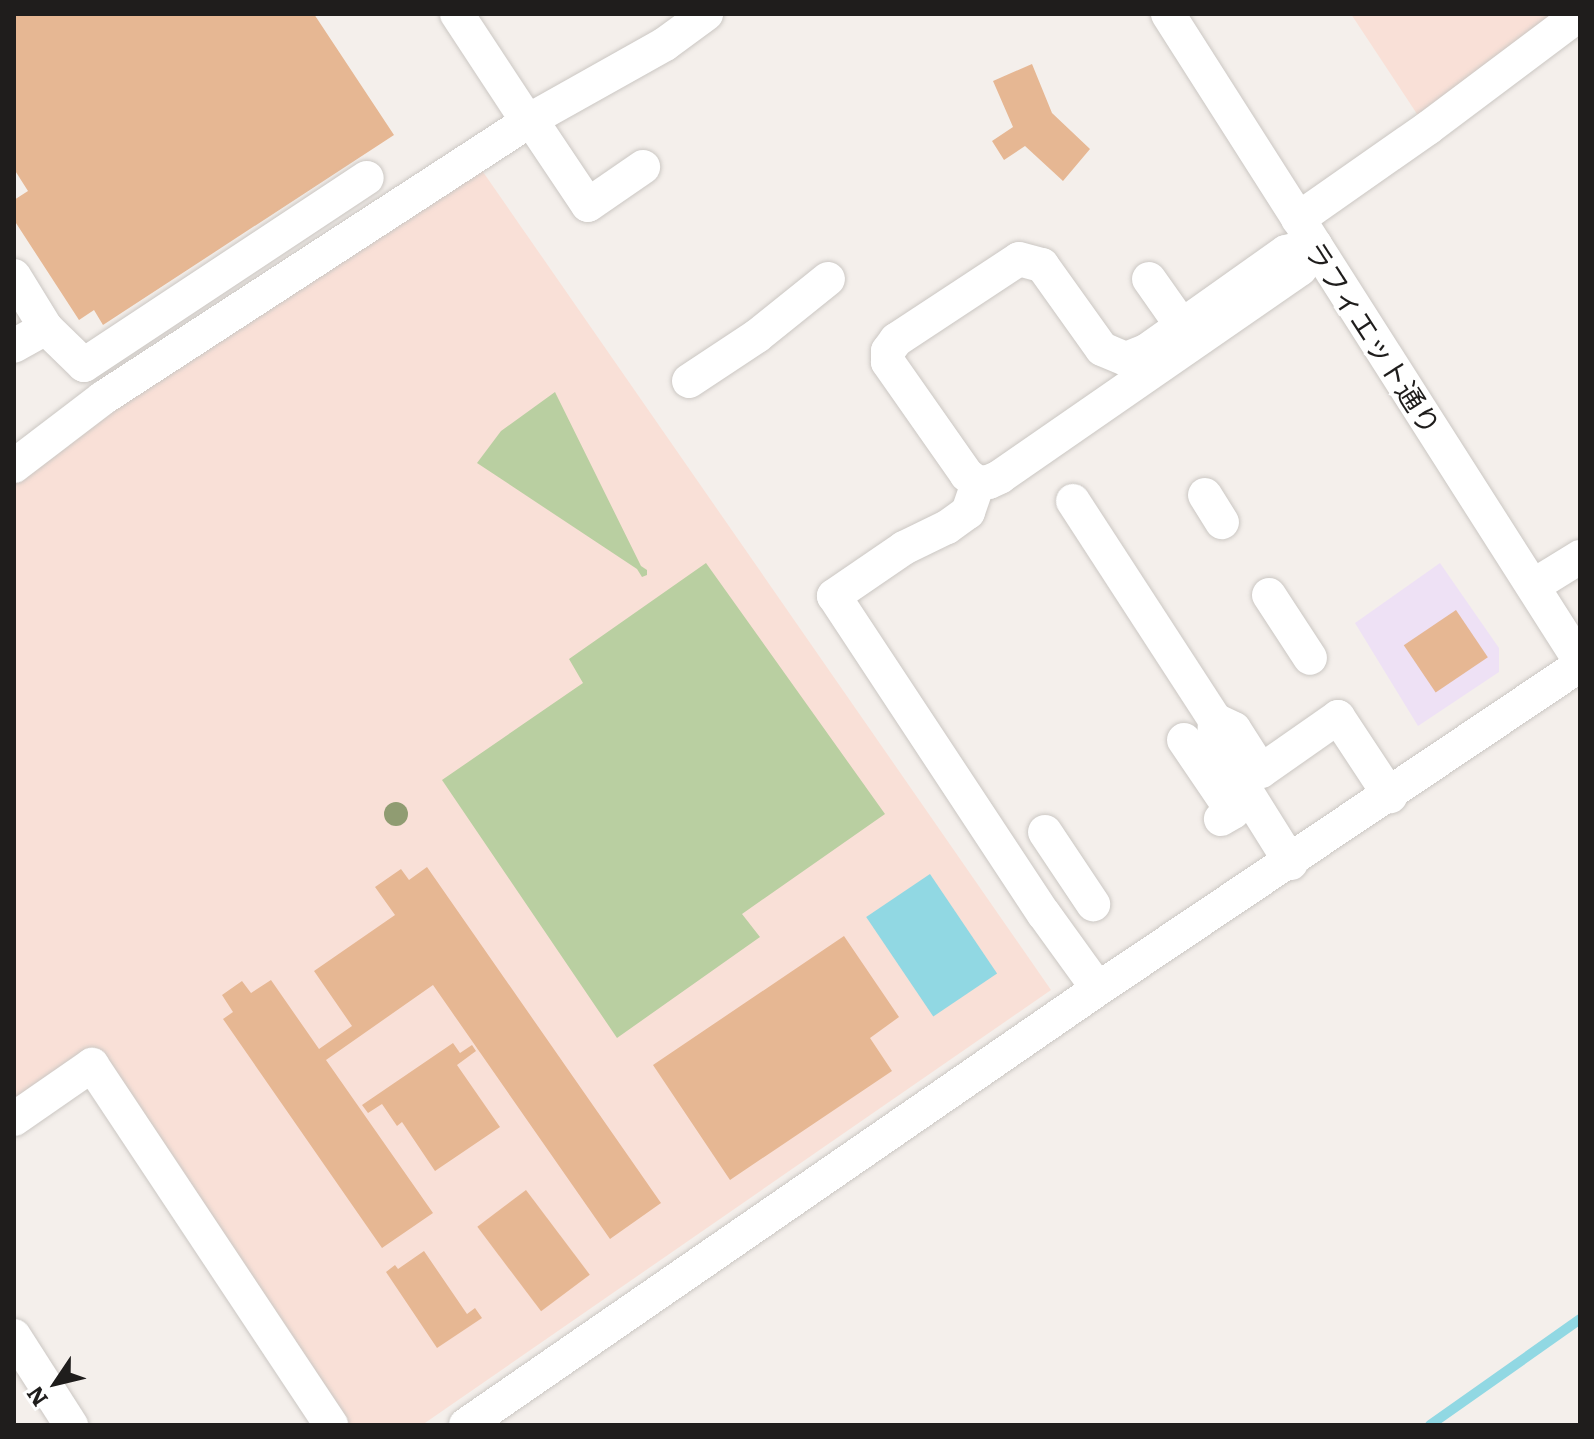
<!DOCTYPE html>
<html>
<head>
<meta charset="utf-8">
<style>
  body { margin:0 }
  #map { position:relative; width:1594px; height:1439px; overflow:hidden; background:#f4efeb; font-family:Literata,"Noto Sans JP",serif }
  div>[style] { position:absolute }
  .industrial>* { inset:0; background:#eee1f5 }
  .education>* { inset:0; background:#f9e0d7 }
  .green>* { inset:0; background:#b9cfa1 }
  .water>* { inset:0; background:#91d8e3; transform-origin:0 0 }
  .stream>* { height:10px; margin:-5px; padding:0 5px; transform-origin:5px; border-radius:5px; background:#91d8e3 }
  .building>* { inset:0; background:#e6b793; transform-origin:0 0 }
  .roads { filter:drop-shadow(0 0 2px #cbc7c3) drop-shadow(0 0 2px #cbc7c3) }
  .minor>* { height:34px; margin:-17px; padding:0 17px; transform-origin:17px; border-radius:17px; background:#fff }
  .trees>* { width:24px; height:24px; margin:-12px; border-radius:50%; background:#909c72 }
  span { translate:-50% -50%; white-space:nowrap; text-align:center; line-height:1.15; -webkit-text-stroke:7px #fff; paint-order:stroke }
  .street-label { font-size:28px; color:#1f1d1c }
  .frame { position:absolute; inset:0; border:16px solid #1f1d1c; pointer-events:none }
  .north { position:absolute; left:16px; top:1343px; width:80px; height:80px; -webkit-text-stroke:6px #fff; paint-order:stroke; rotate:235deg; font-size:22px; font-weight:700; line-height:32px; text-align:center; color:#1f1d1c }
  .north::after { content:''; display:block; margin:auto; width:28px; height:36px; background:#1f1d1c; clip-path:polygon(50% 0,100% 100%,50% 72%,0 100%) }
</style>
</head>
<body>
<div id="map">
  <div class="industrial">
    <i style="clip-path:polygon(1440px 563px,1499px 648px,1499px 672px,1418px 726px,1355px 623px)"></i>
  </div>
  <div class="education">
    <i style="clip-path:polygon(1351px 14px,1558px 14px,1423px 123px)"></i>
    <i style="clip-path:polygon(481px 169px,1051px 990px,422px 1425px,343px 1425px,96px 1048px,14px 1107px,14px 482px,68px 441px)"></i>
  </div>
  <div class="green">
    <i style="clip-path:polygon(555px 392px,641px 566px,647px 570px,647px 575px,642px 577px,637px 569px,477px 463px,501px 431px)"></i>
    <i style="clip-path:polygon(706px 563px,885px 814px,742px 914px,760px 937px,617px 1038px,442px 780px,583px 683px,569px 659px)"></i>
  </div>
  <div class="water">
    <i style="left:930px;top:874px;width:120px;height:77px;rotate:56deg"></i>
  </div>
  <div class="stream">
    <i style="left:1430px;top:1425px;width:184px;rotate:-35.2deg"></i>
  </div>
  <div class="building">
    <i style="clip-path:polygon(14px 14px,314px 14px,394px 135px,103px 325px,94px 310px,79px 320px,14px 220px,14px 200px,28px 191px,14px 169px)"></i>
    <i style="clip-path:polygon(1032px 64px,1052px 113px,1090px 149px,1063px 181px,1025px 146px,1004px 160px,992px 141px,1013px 127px,993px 81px)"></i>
    <i style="left:1456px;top:610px;width:57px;height:63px;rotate:56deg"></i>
    <i style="clip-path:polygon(427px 867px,661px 1203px,610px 1239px,433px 985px,326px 1060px,433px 1213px,382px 1248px,223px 1019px,233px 1012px,222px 995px,242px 981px,251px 993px,271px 980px,319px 1049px,352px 1026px,314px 971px,395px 915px,375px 887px,401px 869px,409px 880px)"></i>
    <i style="clip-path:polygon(844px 936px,899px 1017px,870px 1038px,892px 1071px,730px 1180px,653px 1065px)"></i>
    <i style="clip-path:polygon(453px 1043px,460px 1053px,472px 1045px,476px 1051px,457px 1065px,500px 1127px,435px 1171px,402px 1122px,397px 1126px,382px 1104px,368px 1113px,362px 1105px)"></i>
    <i style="left:526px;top:1190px;width:106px;height:61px;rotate:53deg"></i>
    <i style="clip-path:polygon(424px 1251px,467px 1314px,475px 1308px,482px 1318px,437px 1348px,386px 1272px,395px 1265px,398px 1269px)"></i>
  </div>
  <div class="roads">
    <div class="minor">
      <i style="left:457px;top:14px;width:129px;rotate:56.7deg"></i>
      <i style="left:1168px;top:14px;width:767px;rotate:57.51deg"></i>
      <i style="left:531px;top:120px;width:102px;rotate:56.2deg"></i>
      <i style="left:588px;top:205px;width:67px;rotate:-34.6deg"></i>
      <i style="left:1298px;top:219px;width:159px;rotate:-35deg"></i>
      <i style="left:1428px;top:128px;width:190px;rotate:-36.9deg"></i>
      <i style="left:1315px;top:245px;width:28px;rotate:122deg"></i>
      <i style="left:1300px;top:269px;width:365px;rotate:145.3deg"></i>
      <i style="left:1000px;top:477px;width:12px;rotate:156deg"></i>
      <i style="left:989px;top:482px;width:11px;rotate:175deg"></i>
      <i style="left:978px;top:483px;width:14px;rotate:-144deg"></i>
      <i style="left:967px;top:475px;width:138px;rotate:-125deg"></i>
      <i style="left:888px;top:362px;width:11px;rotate:-90deg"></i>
      <i style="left:888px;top:351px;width:14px;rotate:-54deg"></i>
      <i style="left:896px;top:340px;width:147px;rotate:-33.4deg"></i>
      <i style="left:1019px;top:259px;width:24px;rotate:15deg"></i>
      <i style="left:1042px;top:265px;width:103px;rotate:54.5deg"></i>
      <i style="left:1102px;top:349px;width:26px;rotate:23deg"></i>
      <i style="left:1126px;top:359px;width:22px;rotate:-22deg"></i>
      <i style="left:1146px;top:351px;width:171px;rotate:-35.3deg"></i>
      <i style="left:1286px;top:252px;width:30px;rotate:-14deg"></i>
      <i style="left:14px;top:276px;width:61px;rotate:58.4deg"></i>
      <i style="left:46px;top:328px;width:37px;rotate:151deg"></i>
      <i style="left:1149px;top:279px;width:57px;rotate:54.9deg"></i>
      <i style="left:46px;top:328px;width:53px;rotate:44.2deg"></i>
      <i style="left:84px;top:365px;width:339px;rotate:-33.5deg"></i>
      <i style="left:689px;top:381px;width:82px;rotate:-33.5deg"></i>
      <i style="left:757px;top:336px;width:91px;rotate:-38.8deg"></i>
      <i style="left:14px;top:466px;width:112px;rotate:-37.4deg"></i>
      <i style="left:103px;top:398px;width:515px;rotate:-33.04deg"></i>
      <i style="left:535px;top:117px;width:149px;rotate:-29.3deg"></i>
      <i style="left:665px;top:44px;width:51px;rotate:-36.2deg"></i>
      <i style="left:978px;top:483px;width:31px;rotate:109deg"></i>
      <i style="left:968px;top:512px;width:26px;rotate:144deg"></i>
      <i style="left:947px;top:527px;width:48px;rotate:154deg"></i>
      <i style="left:904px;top:548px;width:85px;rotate:145.6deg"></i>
      <i style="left:834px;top:596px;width:381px;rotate:56.6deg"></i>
      <i style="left:1044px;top:914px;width:92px;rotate:54.2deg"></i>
      <i style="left:1205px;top:495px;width:32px;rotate:58deg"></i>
      <i style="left:1073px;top:501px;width:261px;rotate:57deg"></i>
      <i style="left:1533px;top:586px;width:55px;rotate:-31.7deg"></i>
      <i style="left:1269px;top:595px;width:75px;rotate:56.9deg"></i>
      <i style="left:1184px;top:740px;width:87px;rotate:55.8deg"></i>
      <i style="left:1233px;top:812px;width:14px;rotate:150deg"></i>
      <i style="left:1045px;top:832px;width:87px;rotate:56.3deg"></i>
      <i style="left:1291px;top:863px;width:145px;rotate:-122deg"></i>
      <i style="left:1214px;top:740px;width:20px;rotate:-87deg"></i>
      <i style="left:1215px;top:720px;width:21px;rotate:25deg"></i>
      <i style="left:1234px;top:729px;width:50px;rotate:57.3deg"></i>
      <i style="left:1261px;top:771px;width:94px;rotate:-35deg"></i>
      <i style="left:1338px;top:717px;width:95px;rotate:56.6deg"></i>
      <i style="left:14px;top:1119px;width:95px;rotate:-34.7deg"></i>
      <i style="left:92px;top:1065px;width:432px;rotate:56.4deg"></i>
      <i style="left:14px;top:1336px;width:106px;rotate:57.4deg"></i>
      <i style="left:466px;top:1425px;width:768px;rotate:-34.6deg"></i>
      <i style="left:1098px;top:989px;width:581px;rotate:-33.91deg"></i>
    </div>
  </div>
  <div class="trees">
    <i style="left:396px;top:814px"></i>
  </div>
  <div class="street-label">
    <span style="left:1374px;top:337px;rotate:57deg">ラフィエット通り</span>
  </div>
  <div class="frame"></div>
  <div class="north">N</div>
</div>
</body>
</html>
